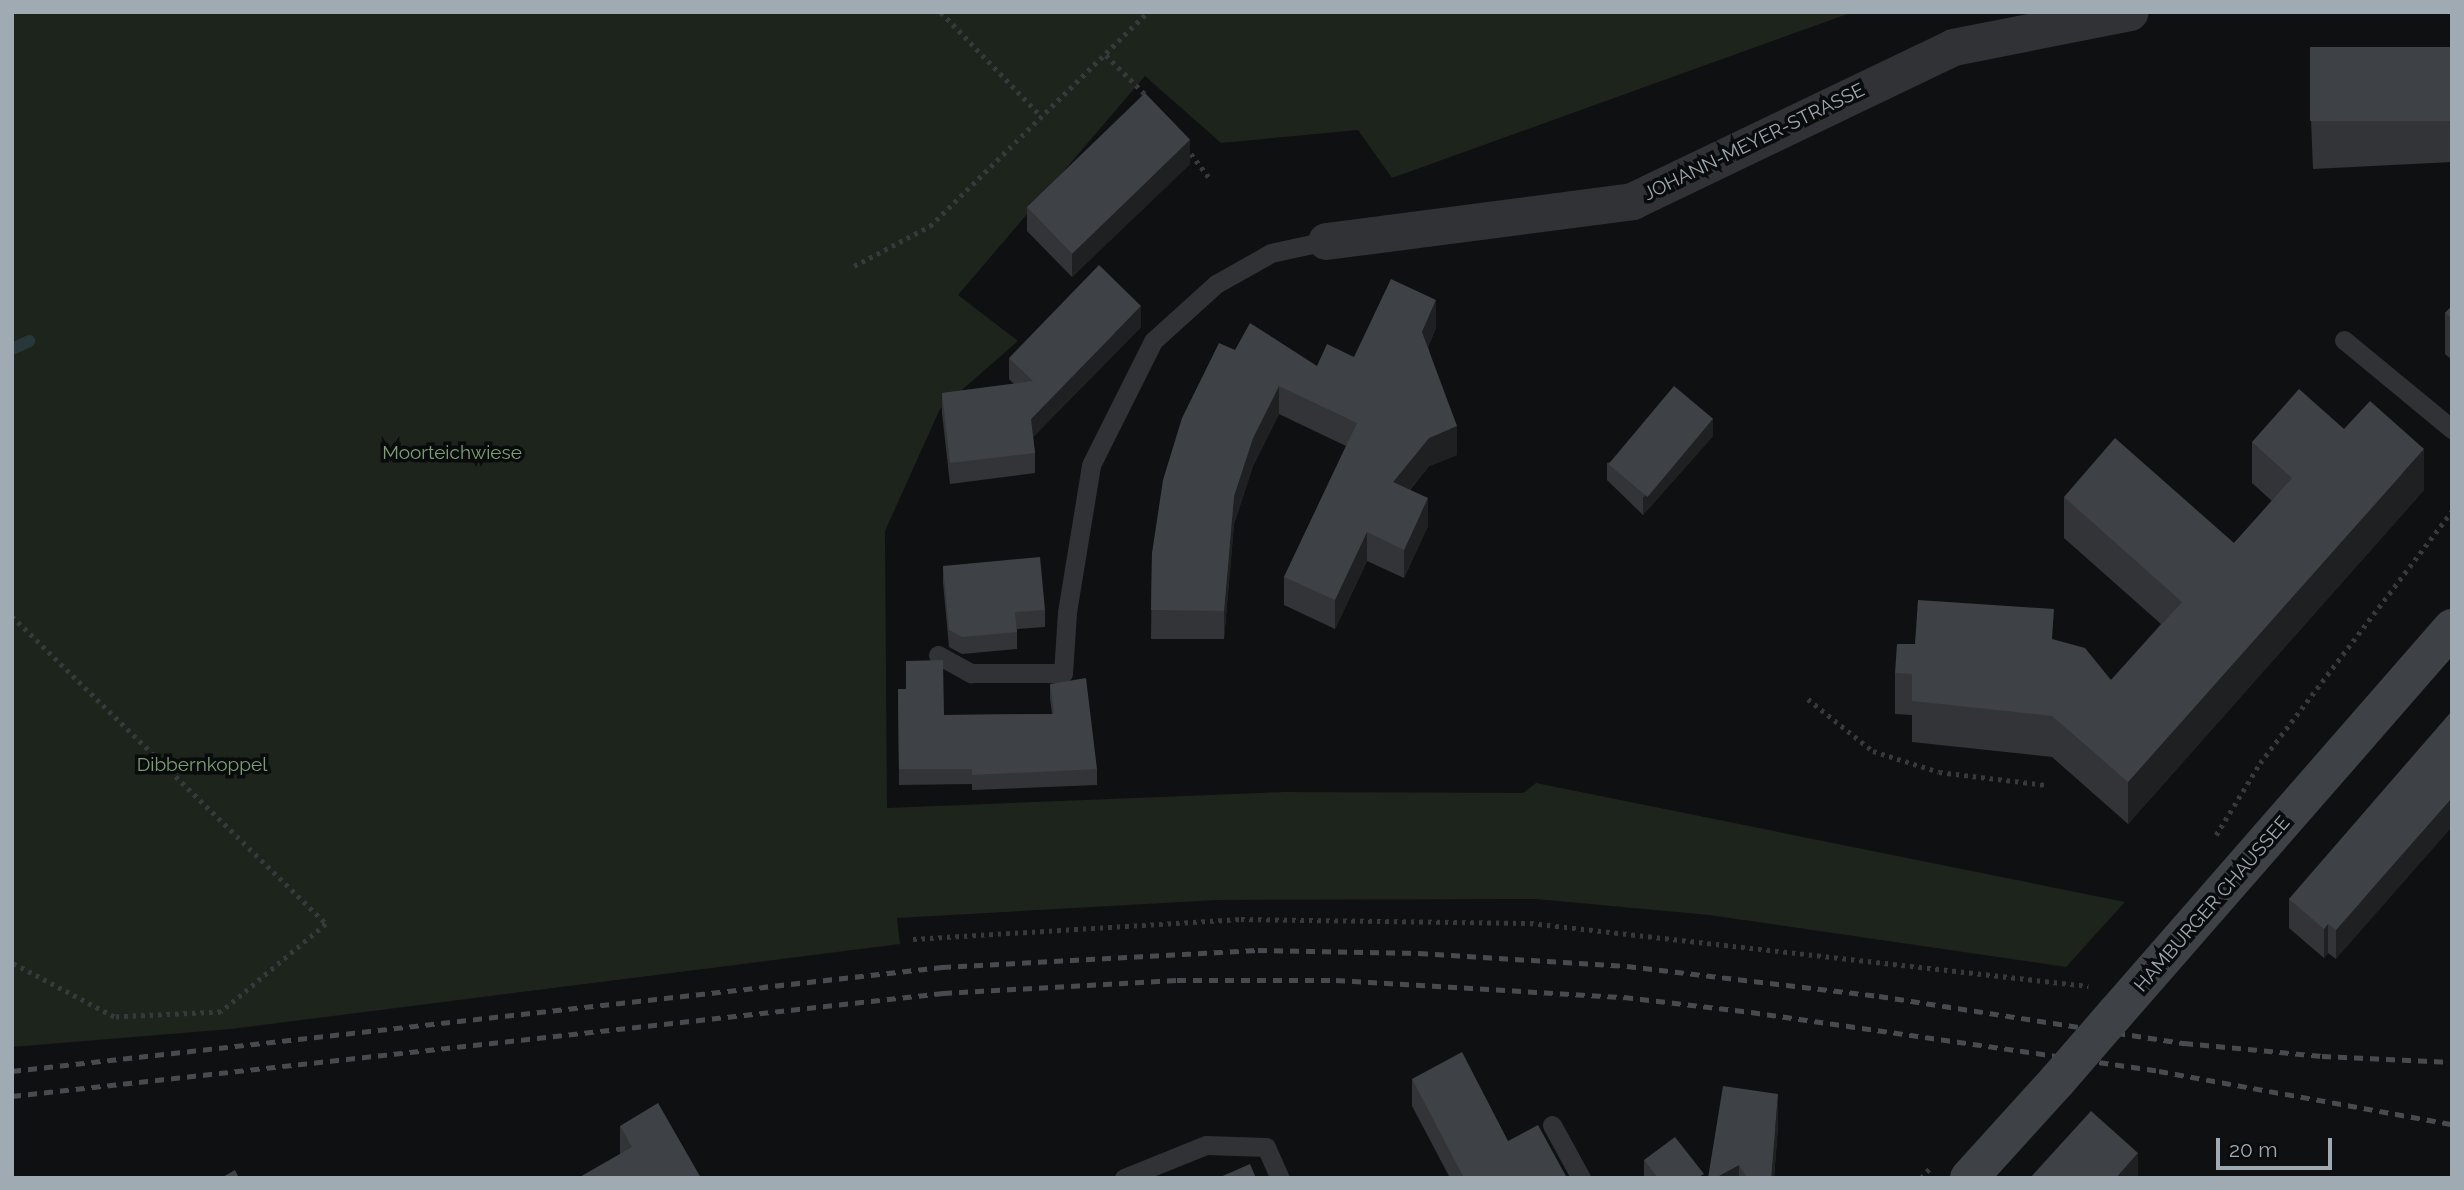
<!DOCTYPE html>
<html>
<head>
<meta charset="utf-8">
<style>
  body { margin:0 }
  #map { position:relative; width:2464px; height:1190px; overflow:hidden; background:#0f1011; font-family:Raleway,sans-serif }
  div>[style] { position:absolute }
  .green>* { inset:0; background:#1c241c }
  .stream>* { height:12px; margin:-6px; padding:0 6px; transform-origin:6px; border-radius:6px; background:#28373a }
  .path>* { height:4.5px; margin-top:-2.25px; transform-origin:0; background:repeating-linear-gradient(90deg,#363a3d 0 3.5px,transparent 0 8.5px) }
  .lane>* { height:19px; margin:-9.5px; padding:0 9.5px; transform-origin:9.5px; border-radius:9.5px; background:#303236 }
  .street>* { height:37px; margin:-18.5px; padding:0 18.5px; transform-origin:18.5px; border-radius:18.5px; background:#303236 }
  .secondary>* { height:38px; margin:-19px; padding:0 19px; transform-origin:19px; border-radius:19px; background:#3e4246 }
  .rail>* { height:5px; margin-top:-2.5px; transform-origin:0; background:repeating-linear-gradient(90deg,#474b4f 0 9px,transparent 0 16px) }
  .secondary-bridge>* { height:38px; margin:-19px; padding:0 19px; transform-origin:19px; border-radius:19px; background:#3e4246 }
  .wall>* { inset:0; background:#323437 }
  .shaded-wall>* { inset:0; background:#1f2022 }
  .building>* { inset:0; background:#3e4145; transform-origin:0 0 }
  span { translate:-50% -50%; white-space:nowrap; text-align:center; line-height:1.15; -webkit-text-stroke:7px #0a0b0c; paint-order:stroke }
  .street-label { font-size:19px; color:#9faab3 }
  .park-label { font-size:19px; color:#7d9f75 }
  .frame { position:absolute; inset:0; border:14px solid #9faab3; pointer-events:none }
  .scale { position:absolute; left:2216px; top:1138px; width:116px; height:32px; box-sizing:border-box; border:4px solid #9faab3; border-top:0; padding-left:9px; font-size:21px; line-height:24px; white-space:nowrap; color:#9faab3; -webkit-text-stroke:5px #0a0b0c; paint-order:stroke }
</style>
</head>
<body>
<div id="map">
  <div class="green">
    <i style="clip-path:polygon(12px 12px,1853px 12px,1392px 178px,1358px 130px,1221px 143px,1145px 76px,958px 295px,1018px 341px,940px 409px,885px 531px,887px 808px,1285px 792px,1523px 793px,1536px 783px,2125px 902px,2066px 967px,1709px 915px,1536px 899px,1217px 900px,897px 918px,900px 944px,231px 1029px,12px 1047px)"></i>
  </div>
  <div class="stream">
    <i style="left:12px;top:349px;width:19px;rotate:-25deg"></i>
  </div>
  <div class="path">
    <i style="left:941px;top:12px;width:141px;rotate:46.1deg"></i>
    <i style="left:1106px;top:55px;width:58px;rotate:45deg"></i>
    <i style="left:1186px;top:147px;width:41px;rotate:52.9deg"></i>
    <i style="left:854px;top:266px;width:86px;rotate:-27.8deg"></i>
    <i style="left:930px;top:226px;width:305px;rotate:-44.5deg"></i>
    <i style="left:12px;top:616px;width:440px;rotate:44.4deg"></i>
    <i style="left:326px;top:924px;width:137px;rotate:140deg"></i>
    <i style="left:221px;top:1012px;width:107px;rotate:177.3deg"></i>
    <i style="left:114px;top:1017px;width:115px;rotate:-152.1deg"></i>
    <i style="left:1808px;top:699px;width:83px;rotate:38.7deg"></i>
    <i style="left:1873px;top:751px;width:69px;rotate:17.7deg"></i>
    <i style="left:1939px;top:772px;width:108px;rotate:6.9deg"></i>
    <i style="left:2216px;top:835px;width:84px;rotate:-58.6deg"></i>
    <i style="left:2260px;top:763px;width:317px;rotate:-52.7deg"></i>
    <i style="left:913px;top:939px;width:329px;rotate:-3.5deg"></i>
    <i style="left:1241px;top:919px;width:289px;rotate:0.8deg"></i>
    <i style="left:1530px;top:923px;width:562px;rotate:6.44deg"></i>
    <i style="left:1921px;top:1178px;width:13px;rotate:-48deg"></i>
  </div>
  <div class="lane">
    <i style="left:2344px;top:340px;width:140px;rotate:39.5deg"></i>
    <i style="left:938px;top:655px;width:38px;rotate:29deg"></i>
    <i style="left:971px;top:673px;width:92px"></i>
    <i style="left:1063px;top:673px;width:61px;rotate:-86.2deg"></i>
    <i style="left:1067px;top:612px;width:149px;rotate:-80.7deg"></i>
    <i style="left:1091px;top:465px;width:139px;rotate:-63.4deg"></i>
    <i style="left:1153px;top:341px;width:85px;rotate:-42.1deg"></i>
    <i style="left:1216px;top:284px;width:63px;rotate:-29.4deg"></i>
    <i style="left:1271px;top:253px;width:56px;rotate:-12.3deg"></i>
    <i style="left:1552px;top:1125px;width:60px;rotate:61.3deg"></i>
    <i style="left:1124px;top:1178px;width:88px;rotate:-21.9deg"></i>
    <i style="left:1206px;top:1145px;width:60px;rotate:1.9deg"></i>
    <i style="left:1266px;top:1147px;width:34px;rotate:66deg"></i>
  </div>
  <div class="street">
    <i style="left:1326px;top:241px;width:309px;rotate:-7.4deg"></i>
    <i style="left:1632px;top:201px;width:356px;rotate:-25.6deg"></i>
    <i style="left:1953px;top:47px;width:180px;rotate:-11.2deg"></i>
  </div>
  <div class="secondary">
    <i style="left:2116px;top:1013px;width:511px;rotate:-48.89deg"></i>
    <i style="left:1969px;top:1178px;width:131px;rotate:-47.8deg"></i>
  </div>
  <div class="rail">
    <i style="left:12px;top:1071px;width:936px;rotate:-6.38deg"></i>
    <i style="left:942px;top:967px;width:316px;rotate:-3.1deg"></i>
    <i style="left:1258px;top:950px;width:161px;rotate:1.1deg"></i>
    <i style="left:1419px;top:953px;width:208px;rotate:3.6deg"></i>
    <i style="left:1627px;top:966px;width:254px;rotate:6.8deg"></i>
    <i style="left:1879px;top:996px;width:309px;rotate:8.8deg"></i>
    <i style="left:2184px;top:1043px;width:139px;rotate:5.4deg"></i>
    <i style="left:2322px;top:1056px;width:130px;rotate:2.6deg"></i>
    <i style="left:12px;top:1096px;width:937px;rotate:-6.31deg"></i>
    <i style="left:943px;top:993px;width:234px;rotate:-3.2deg"></i>
    <i style="left:1177px;top:980px;width:159px"></i>
    <i style="left:1336px;top:980px;width:289px;rotate:3.4deg"></i>
    <i style="left:1624px;top:997px;width:128px;rotate:6.7deg"></i>
    <i style="left:1751px;top:1012px;width:412px;rotate:8.2deg"></i>
    <i style="left:2159px;top:1071px;width:298px;rotate:10.3deg"></i>
  </div>
  <div class="secondary-bridge">
    <i style="left:2057px;top:1081px;width:90px;rotate:-49.1deg"></i>
  </div>
  <div class="wall">
    <i style="clip-path:polygon(2452px 47px,2452px 162px,2313px 169px,2310px 95px,2310px 53px)"></i>
    <i style="clip-path:polygon(1190px 164px,1072px 277px,1027px 231px,1027px 207px)"></i>
    <i style="clip-path:polygon(2452px 306px,2452px 360px,2445px 354px,2445px 313px)"></i>
    <i style="clip-path:polygon(1141px 327px,1033px 437px,1035px 453px,1035px 473px,950px 484px,942px 413px,942px 393px,1014px 384px,1009px 379px,1009px 358px)"></i>
    <i style="clip-path:polygon(1436px 328px,1428px 347px,1457px 455px,1429px 466px,1410px 490px,1428px 526px,1404px 578px,1367px 561px,1335px 629px,1284px 605px,1284px 577px,1346px 446px,1279px 414px,1253px 466px,1234px 524px,1224px 639px,1151px 639px,1152px 553px,1235px 350px,1317px 366px,1354px 357px)"></i>
    <i style="clip-path:polygon(2344px 429px,2424px 490px,2128px 824px,2052px 757px,1912px 742px,1912px 715px,1895px 714px,1895px 673px,1915px 644px,2054px 640px,2111px 680px,2161px 624px,2064px 538px,2064px 497px,2234px 543px,2272px 501px,2252px 483px,2252px 442px)"></i>
    <i style="clip-path:polygon(1713px 436px,1643px 515px,1607px 480px,1607px 463px)"></i>
    <i style="clip-path:polygon(943px 566px,1045px 610px,1045px 627px,1017px 629px,1017px 649px,962px 654px,949px 647px,943px 583px)"></i>
    <i style="clip-path:polygon(1050px 684px,1097px 769px,1097px 785px,972px 790px,972px 784px,899px 785px,898px 689px,906px 689px,944px 715px,1052px 714px,1050px 699px)"></i>
    <i style="clip-path:polygon(2452px 711px,2336px 959px,2328px 953px,2324px 958px,2289px 928px,2289px 899px)"></i>
    <i style="clip-path:polygon(1412px 1079px,1508px 1141px,1567px 1178px,1450px 1178px,1412px 1106px)"></i>
    <i style="clip-path:polygon(620px 1126px,701px 1178px,620px 1154px)"></i>
    <i style="clip-path:polygon(1778px 1126px,1774px 1178px,1708px 1178px)"></i>
    <i style="clip-path:polygon(1644px 1160px,1704px 1178px,1644px 1178px)"></i>
  </div>
  <div class="shaded-wall">
    <i style="clip-path:polygon(1190px 140px,1190px 164px,1072px 277px,1072px 253px)"></i>
    <i style="clip-path:polygon(1436px 300px,1436px 328px,1422px 360px,1422px 332px)"></i>
    <i style="clip-path:polygon(1141px 306px,1141px 327px,1031px 439px,1031px 419px)"></i>
    <i style="clip-path:polygon(1279px 386px,1279px 414px,1253px 466px,1234px 524px,1224px 639px,1224px 611px,1234px 496px,1253px 438px)"></i>
    <i style="clip-path:polygon(1713px 419px,1713px 436px,1643px 515px,1643px 498px)"></i>
    <i style="clip-path:polygon(1457px 426px,1457px 455px,1429px 466px,1393px 510px,1393px 482px,1429px 438px)"></i>
    <i style="clip-path:polygon(2424px 449px,2424px 490px,2128px 824px,2128px 782px)"></i>
    <i style="clip-path:polygon(1428px 498px,1428px 526px,1404px 578px,1404px 550px)"></i>
    <i style="clip-path:polygon(1367px 532px,1367px 561px,1335px 629px,1335px 600px)"></i>
    <i style="clip-path:polygon(2452px 798px,2452px 827px,2336px 959px,2336px 930px)"></i>
    <i style="clip-path:polygon(2328px 924px,2328px 953px,2324px 958px,2324px 929px)"></i>
    <i style="clip-path:polygon(1778px 1094px,1778px 1126px,1774px 1178px,1771px 1178px)"></i>
    <i style="clip-path:polygon(2138px 1153px,2138px 1178px,2116px 1178px)"></i>
    <i style="clip-path:polygon(1739px 1165px,1739px 1178px,1715px 1178px)"></i>
  </div>
  <div class="building">
    <i style="left:2452px;top:47px;width:74px;height:142px;rotate:90deg"></i>
    <i style="left:1145px;top:93px;width:65px;height:164px;rotate:46deg"></i>
    <i style="clip-path:polygon(1099px 265px,1141px 306px,1031px 419px,1035px 453px,950px 463px,942px 393px,1033px 381px,1009px 358px)"></i>
    <i style="clip-path:polygon(1391px 279px,1436px 300px,1422px 332px,1457px 426px,1429px 438px,1393px 482px,1428px 498px,1404px 550px,1367px 532px,1335px 600px,1284px 577px,1357px 423px,1279px 386px,1253px 438px,1234px 496px,1224px 611px,1151px 610px,1152px 553px,1163px 480px,1182px 418px,1219px 343px,1235px 350px,1250px 323px,1317px 366px,1327px 344px,1354px 357px)"></i>
    <i style="clip-path:polygon(2452px 306px,2452px 319px,2445px 313px)"></i>
    <i style="left:1674px;top:386px;width:51px;height:102px;rotate:40deg"></i>
    <i style="clip-path:polygon(2299px 389px,2344px 429px,2370px 401px,2424px 449px,2128px 782px,2052px 716px,1912px 701px,1912px 674px,1895px 673px,1897px 644px,1915px 644px,1918px 600px,2054px 609px,2052px 639px,2085px 648px,2111px 680px,2182px 602px,2064px 497px,2115px 438px,2234px 543px,2292px 478px,2252px 442px)"></i>
    <i style="clip-path:polygon(1040px 557px,1045px 610px,1015px 612px,1017px 632px,962px 637px,949px 630px,943px 566px)"></i>
    <i style="clip-path:polygon(943px 660px,944px 715px,1054px 714px,1050px 684px,1086px 678px,1097px 769px,972px 775px,972px 769px,899px 769px,898px 689px,906px 689px,906px 661px)"></i>
    <i style="clip-path:polygon(2452px 711px,2452px 798px,2336px 930px,2328px 924px,2324px 929px,2289px 899px)"></i>
    <i style="clip-path:polygon(1462px 1052px,1508px 1141px,1538px 1125px,1567px 1178px,1464px 1178px,1412px 1079px)"></i>
    <i style="clip-path:polygon(1723px 1086px,1778px 1094px,1771px 1178px,1747px 1178px,1739px 1165px,1715px 1178px,1708px 1178px)"></i>
    <i style="clip-path:polygon(658px 1103px,701px 1178px,578px 1178px,632px 1147px,620px 1126px)"></i>
    <i style="clip-path:polygon(2091px 1111px,2138px 1153px,2116px 1178px,2030px 1178px)"></i>
    <i style="clip-path:polygon(1675px 1137px,1704px 1174px,1697px 1178px,1658px 1178px,1644px 1160px)"></i>
    <i style="clip-path:polygon(1250px 1164px,1256px 1178px,1218px 1178px)"></i>
    <i style="clip-path:polygon(235px 1170px,239px 1178px,221px 1178px)"></i>
  </div>
  <div class="street-label">
    <span style="left:1754px;top:142px;rotate:-26deg">JOHANN-MEYER-STRASSE</span>
    <span style="left:2212px;top:904px;rotate:-49deg">HAMBURGER CHAUSSEE</span>
  </div>
  <div class="park-label">
    <span style="left:452px;top:453px">Moorteichwiese</span>
    <span style="left:202px;top:765px">Dibbernkoppel</span>
  </div>
  <div class="frame"></div>
  <div class="scale">20 m</div>
</div>
</body>
</html>
